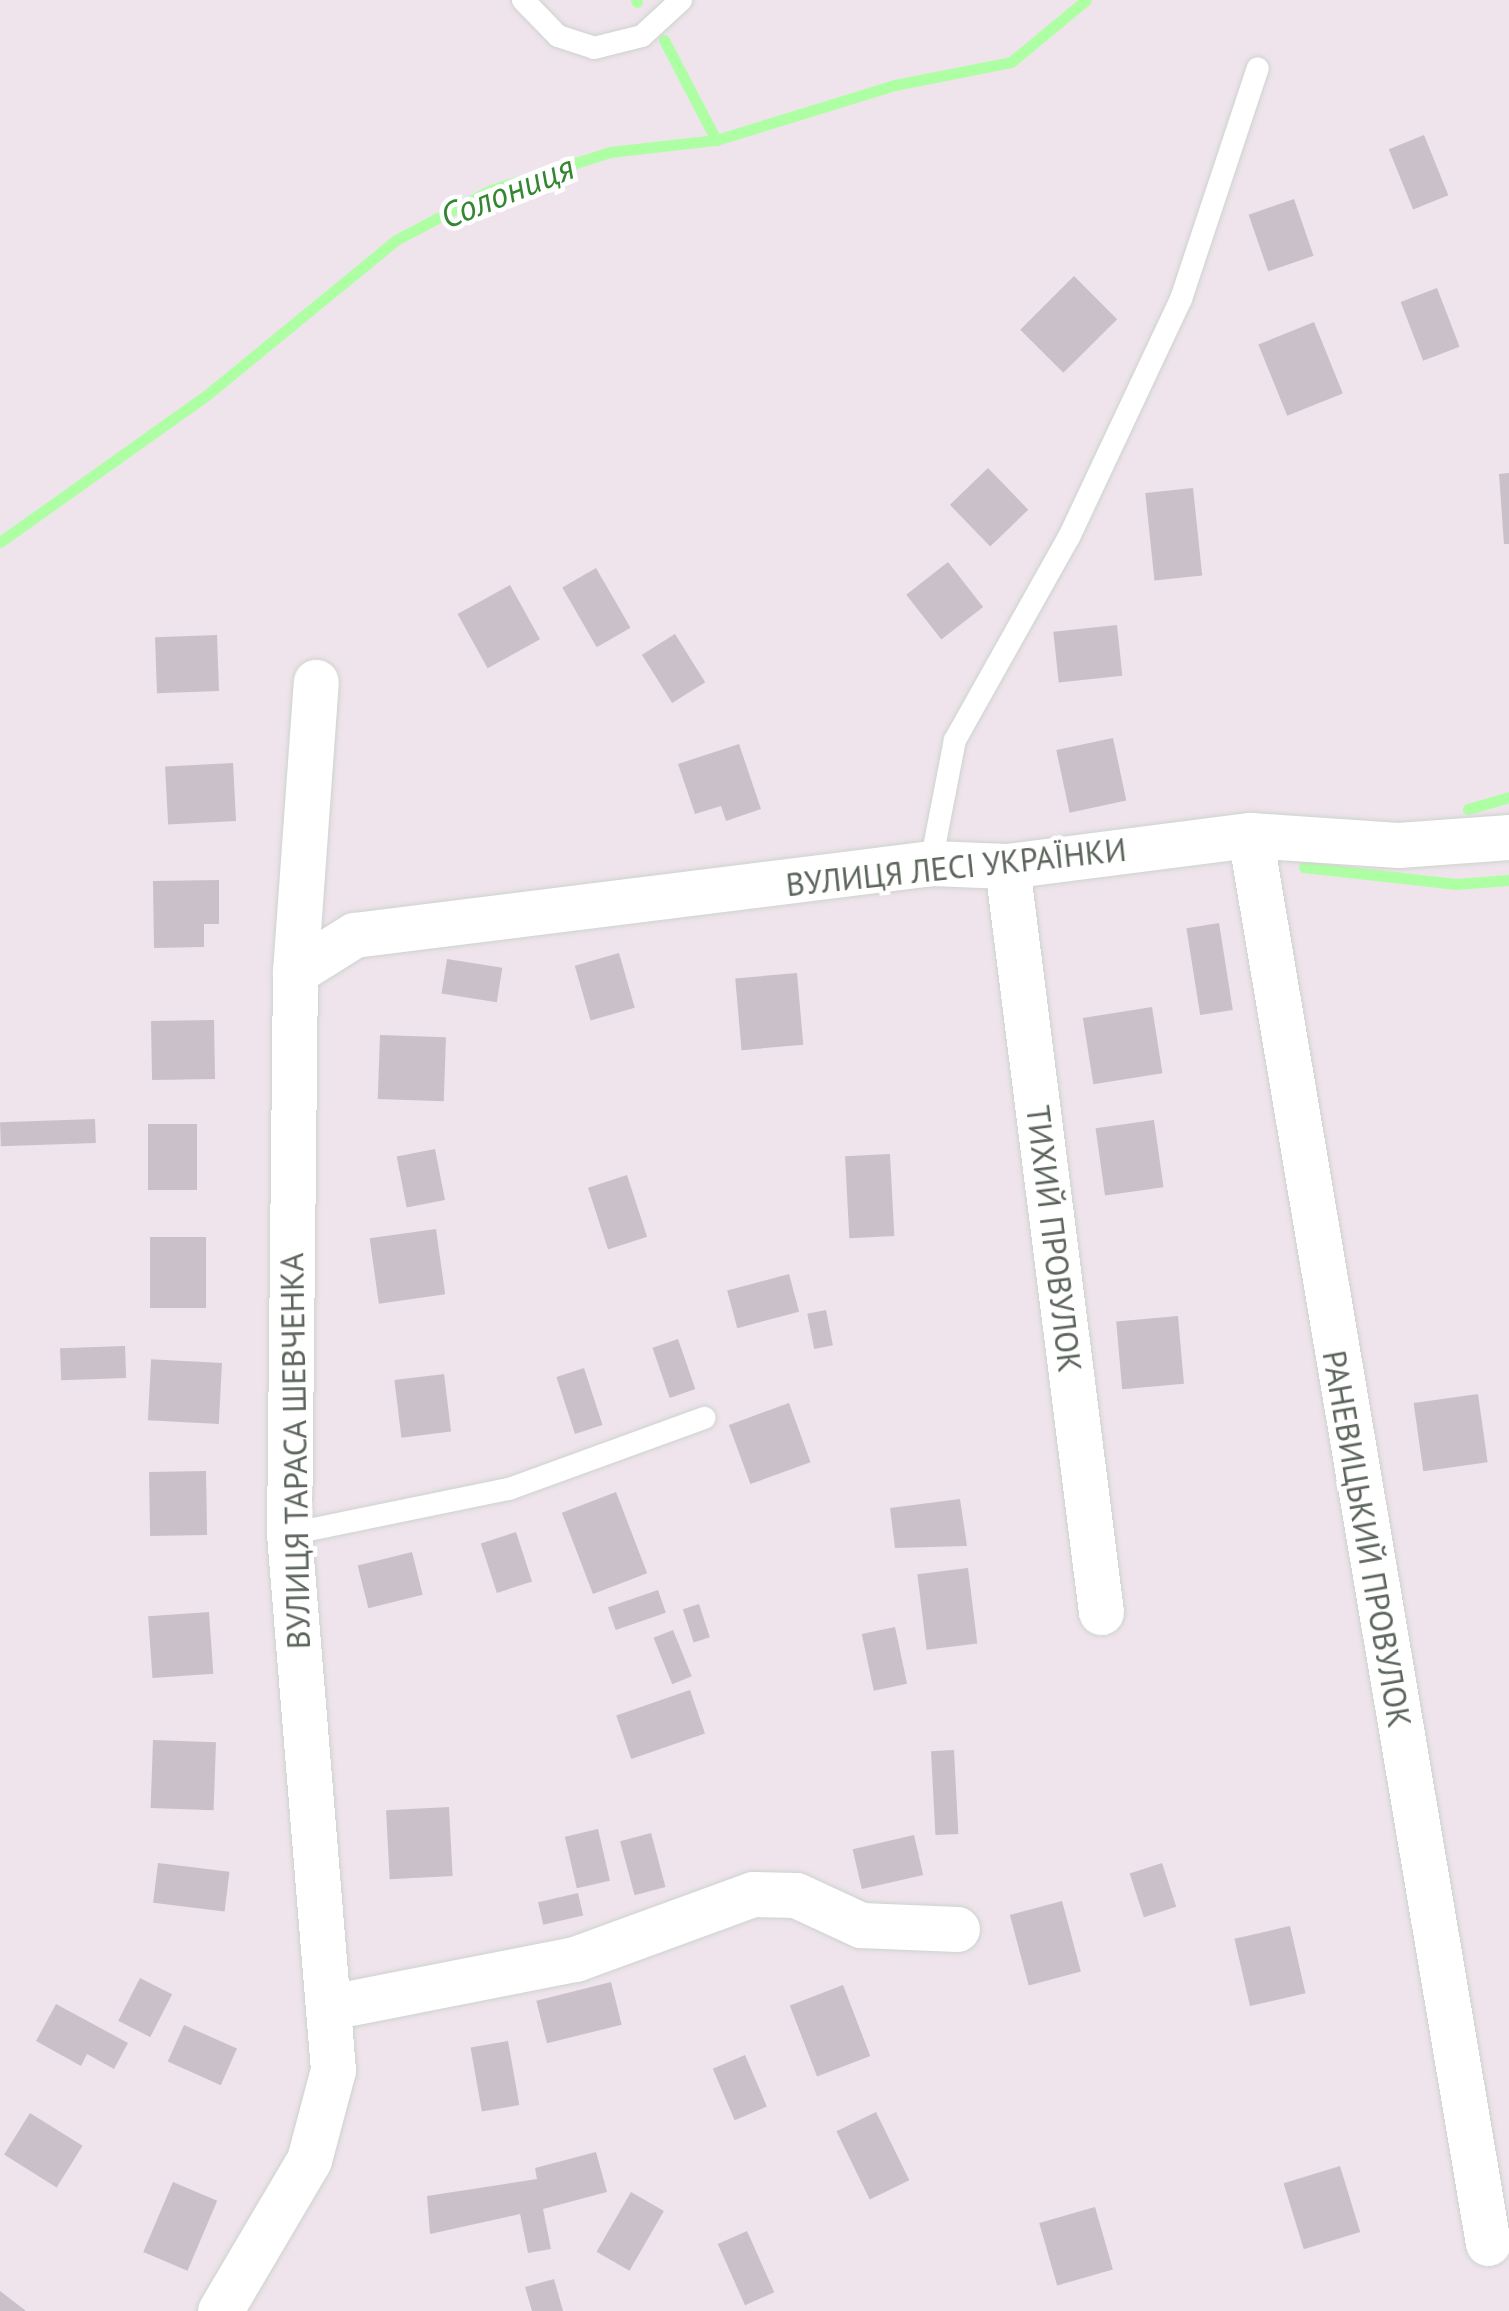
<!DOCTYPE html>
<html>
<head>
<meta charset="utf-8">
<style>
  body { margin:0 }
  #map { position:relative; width:1509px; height:2311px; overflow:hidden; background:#efe4ec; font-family:"PT Sans",sans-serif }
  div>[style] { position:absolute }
  .stream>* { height:11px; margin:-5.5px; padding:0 5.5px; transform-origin:5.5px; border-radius:5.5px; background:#aeffa4 }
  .building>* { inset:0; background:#cac0c9; transform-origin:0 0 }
  .roads { filter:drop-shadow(0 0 2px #cdd3cd) drop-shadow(0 0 2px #cdd3cd) }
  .service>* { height:22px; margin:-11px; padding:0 11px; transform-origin:11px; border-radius:11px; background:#fff }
  .minor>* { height:45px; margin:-22.5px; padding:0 22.5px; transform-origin:22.5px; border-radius:22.5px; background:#fff }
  span { translate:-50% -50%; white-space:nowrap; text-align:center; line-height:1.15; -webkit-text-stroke:9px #fff; paint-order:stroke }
  .street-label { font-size:32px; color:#5c655c }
  .water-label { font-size:35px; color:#358632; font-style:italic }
</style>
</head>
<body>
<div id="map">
  <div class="stream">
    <i style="left:636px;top:0;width:2px;rotate:63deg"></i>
    <i style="left:664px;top:40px;width:113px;rotate:62.5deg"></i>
    <i style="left:0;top:542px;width:255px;rotate:-35.4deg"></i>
    <i style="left:208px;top:394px;width:243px;rotate:-39.3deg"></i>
    <i style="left:396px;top:240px;width:107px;rotate:-27.8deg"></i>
    <i style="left:491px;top:190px;width:125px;rotate:-17.7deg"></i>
    <i style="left:610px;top:152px;width:107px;rotate:-6.5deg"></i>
    <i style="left:716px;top:140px;width:187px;rotate:-17.1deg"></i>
    <i style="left:895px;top:85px;width:118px;rotate:-11.2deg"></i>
    <i style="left:1011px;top:62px;width:97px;rotate:-39.6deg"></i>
    <i style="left:1468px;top:809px;width:43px;rotate:-16.3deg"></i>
    <i style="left:1304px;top:867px;width:153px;rotate:6.4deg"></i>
    <i style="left:1456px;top:884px;width:53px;rotate:-4.3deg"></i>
  </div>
  <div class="building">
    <i style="left:1424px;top:135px;width:65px;height:38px;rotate:68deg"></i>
    <i style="left:1294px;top:199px;width:60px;height:48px;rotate:71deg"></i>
    <i style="left:1074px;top:276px;width:61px;height:76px;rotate:45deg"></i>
    <i style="left:1437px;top:288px;width:63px;height:39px;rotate:69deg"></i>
    <i style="left:1314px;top:322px;width:77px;height:60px;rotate:68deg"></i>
    <i style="left:988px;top:468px;width:58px;height:53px;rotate:46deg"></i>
    <i style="clip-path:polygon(1509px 473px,1509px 544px,1504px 544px,1499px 474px)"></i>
    <i style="left:1193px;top:488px;width:88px;height:48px;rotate:84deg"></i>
    <i style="left:948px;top:562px;width:57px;height:53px;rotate:52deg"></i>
    <i style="left:596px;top:568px;width:69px;height:39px;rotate:60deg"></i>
    <i style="left:510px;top:585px;width:62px;height:60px;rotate:61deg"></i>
    <i style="left:1117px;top:625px;width:51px;height:64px;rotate:84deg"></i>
    <i style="left:675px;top:634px;width:57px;height:39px;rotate:58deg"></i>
    <i style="left:217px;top:635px;width:56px;height:62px;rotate:88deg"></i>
    <i style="left:1113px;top:738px;width:64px;height:58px;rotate:78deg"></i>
    <i style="clip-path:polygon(739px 744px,761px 809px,726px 821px,721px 806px,695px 814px,678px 764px)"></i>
    <i style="left:233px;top:763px;width:58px;height:68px;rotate:87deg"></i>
    <i style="clip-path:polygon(219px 880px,219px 924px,204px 924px,204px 947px,154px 948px,153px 881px)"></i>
    <i style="left:1219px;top:923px;width:88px;height:33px;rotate:81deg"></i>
    <i style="left:619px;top:953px;width:57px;height:46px;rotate:74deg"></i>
    <i style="left:447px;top:959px;width:56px;height:35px;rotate:9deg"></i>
    <i style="left:797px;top:973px;width:72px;height:62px;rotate:85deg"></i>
    <i style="left:1152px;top:1007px;width:67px;height:70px;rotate:81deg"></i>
    <i style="left:214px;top:1020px;width:59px;height:63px;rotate:89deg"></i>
    <i style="left:380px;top:1035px;width:66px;height:64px;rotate:2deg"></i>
    <i style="left:95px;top:1119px;width:24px;height:95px;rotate:88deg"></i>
    <i style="left:1154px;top:1120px;width:68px;height:59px;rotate:82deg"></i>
    <i style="left:148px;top:1124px;width:49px;height:66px"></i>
    <i style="left:435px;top:1149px;width:52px;height:39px;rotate:79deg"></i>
    <i style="left:890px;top:1154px;width:82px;height:45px;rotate:87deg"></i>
    <i style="left:627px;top:1175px;width:65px;height:41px;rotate:72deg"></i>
    <i style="left:436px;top:1229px;width:66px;height:67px;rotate:82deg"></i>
    <i style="left:150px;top:1237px;width:56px;height:71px"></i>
    <i style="left:789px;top:1274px;width:39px;height:64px;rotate:75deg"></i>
    <i style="left:826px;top:1310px;width:36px;height:19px;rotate:79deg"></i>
    <i style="left:1178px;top:1316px;width:68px;height:62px;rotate:85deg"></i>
    <i style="left:678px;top:1339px;width:53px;height:27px;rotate:71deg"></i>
    <i style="left:125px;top:1346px;width:32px;height:65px;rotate:88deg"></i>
    <i style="left:222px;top:1363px;width:61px;height:71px;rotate:93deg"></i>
    <i style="left:584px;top:1368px;width:60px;height:29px;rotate:72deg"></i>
    <i style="left:444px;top:1374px;width:58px;height:50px;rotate:83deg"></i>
    <i style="left:1478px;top:1394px;width:69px;height:65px;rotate:82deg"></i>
    <i style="left:789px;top:1403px;width:63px;height:64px;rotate:70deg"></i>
    <i style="left:206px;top:1471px;width:64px;height:57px;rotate:89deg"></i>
    <i style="left:616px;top:1492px;width:87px;height:58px;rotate:69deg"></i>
    <i style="clip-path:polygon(960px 1499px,967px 1546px,895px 1548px,890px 1508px)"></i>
    <i style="left:516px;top:1532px;width:52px;height:37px;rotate:72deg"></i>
    <i style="left:412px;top:1552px;width:44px;height:56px;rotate:76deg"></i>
    <i style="left:968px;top:1568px;width:76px;height:51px;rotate:83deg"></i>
    <i style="left:658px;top:1590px;width:24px;height:53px;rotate:71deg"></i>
    <i style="left:699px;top:1604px;width:35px;height:17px;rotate:72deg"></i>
    <i style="left:209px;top:1612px;width:62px;height:61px;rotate:86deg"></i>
    <i style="left:895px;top:1627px;width:58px;height:34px;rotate:78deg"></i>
    <i style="left:673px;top:1630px;width:50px;height:21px;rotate:68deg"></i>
    <i style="left:690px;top:1690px;width:46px;height:78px;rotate:71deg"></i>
    <i style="left:153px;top:1740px;width:63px;height:68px;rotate:2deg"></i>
    <i style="left:954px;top:1750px;width:84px;height:23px;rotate:87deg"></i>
    <i style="left:449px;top:1807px;width:69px;height:63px;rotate:87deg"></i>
    <i style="left:598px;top:1829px;width:53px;height:34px;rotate:77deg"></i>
    <i style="left:651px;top:1833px;width:56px;height:32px;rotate:75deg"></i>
    <i style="left:914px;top:1835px;width:41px;height:63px;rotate:77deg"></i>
    <i style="left:158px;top:1863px;width:72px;height:40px;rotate:7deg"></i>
    <i style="left:1162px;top:1863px;width:46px;height:34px;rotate:72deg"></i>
    <i style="left:578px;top:1893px;width:23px;height:41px;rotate:77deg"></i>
    <i style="left:1062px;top:1901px;width:73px;height:54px;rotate:75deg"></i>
    <i style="left:1290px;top:1926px;width:69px;height:57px;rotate:77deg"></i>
    <i style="left:140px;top:1978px;width:36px;height:48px;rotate:27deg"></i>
    <i style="left:611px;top:1982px;width:44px;height:77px;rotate:76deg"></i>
    <i style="left:843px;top:1985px;width:76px;height:57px;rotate:69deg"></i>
    <i style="clip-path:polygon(56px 2004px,128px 2043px,114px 2069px,87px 2054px,81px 2066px,36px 2041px)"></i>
    <i style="left:184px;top:2025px;width:58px;height:40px;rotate:24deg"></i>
    <i style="left:508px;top:2041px;width:65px;height:38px;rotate:80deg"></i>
    <i style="left:745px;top:2055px;width:56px;height:35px;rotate:67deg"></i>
    <i style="left:876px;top:2112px;width:76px;height:44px;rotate:64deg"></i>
    <i style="left:30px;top:2113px;width:62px;height:49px;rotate:32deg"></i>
    <i style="clip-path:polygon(596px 2152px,607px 2192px,543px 2209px,551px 2249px,528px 2253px,520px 2214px,430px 2234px,427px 2196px,537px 2179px,535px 2168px)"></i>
    <i style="left:1340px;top:2166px;width:69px;height:59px;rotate:73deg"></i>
    <i style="left:173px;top:2182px;width:48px;height:76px;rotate:23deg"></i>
    <i style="left:631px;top:2192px;width:38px;height:69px;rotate:30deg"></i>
    <i style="left:1095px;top:2207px;width:65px;height:58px;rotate:74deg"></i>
    <i style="left:747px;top:2231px;width:67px;height:32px;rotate:66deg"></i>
    <i style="clip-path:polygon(554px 2279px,563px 2311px,532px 2311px,525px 2287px)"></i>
    <i style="clip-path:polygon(0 2291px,26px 2311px,0 2311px)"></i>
  </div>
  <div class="roads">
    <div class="service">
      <i style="left:523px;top:0;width:50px;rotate:45.8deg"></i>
      <i style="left:558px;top:36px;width:38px;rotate:18deg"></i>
      <i style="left:594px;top:48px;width:49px;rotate:-14deg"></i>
      <i style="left:642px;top:36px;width:53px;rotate:-42.7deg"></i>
      <i style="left:931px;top:863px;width:125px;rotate:-79deg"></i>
      <i style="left:955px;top:740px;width:233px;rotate:-60.7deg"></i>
      <i style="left:1069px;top:537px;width:263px;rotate:-64.8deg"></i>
      <i style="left:1181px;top:299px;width:243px;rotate:-71.6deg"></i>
      <i style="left:289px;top:1534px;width:225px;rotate:-11.6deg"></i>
      <i style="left:509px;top:1489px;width:208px;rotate:-20deg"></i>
    </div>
    <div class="minor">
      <i style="left:1250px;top:835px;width:1428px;rotate:80.41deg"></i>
      <i style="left:1007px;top:866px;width:752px;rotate:82.82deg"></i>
      <i style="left:295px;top:972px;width:70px;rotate:-32.1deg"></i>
      <i style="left:354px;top:935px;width:581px;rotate:-7.11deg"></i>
      <i style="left:931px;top:863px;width:76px;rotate:2.3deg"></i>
      <i style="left:1007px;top:866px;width:245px;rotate:-7.3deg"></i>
      <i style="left:1250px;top:835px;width:148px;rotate:3.9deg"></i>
      <i style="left:1398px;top:845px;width:111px;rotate:-4.1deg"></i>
      <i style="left:330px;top:2007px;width:250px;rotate:-11.1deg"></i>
      <i style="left:575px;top:1959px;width:189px;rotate:-20.1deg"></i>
      <i style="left:753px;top:1894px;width:43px;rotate:1.3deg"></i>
      <i style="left:796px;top:1895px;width:72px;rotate:24.8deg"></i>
      <i style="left:861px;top:1925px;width:96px;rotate:2.4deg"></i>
      <i style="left:220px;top:2311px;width:175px;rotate:-59.5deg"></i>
      <i style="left:309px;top:2160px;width:93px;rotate:-75.1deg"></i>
      <i style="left:333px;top:2070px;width:538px;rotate:-94.69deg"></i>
      <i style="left:289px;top:1534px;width:562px;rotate:-89.39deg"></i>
      <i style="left:295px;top:972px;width:291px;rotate:-85.9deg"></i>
    </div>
  </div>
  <div class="street-label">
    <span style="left:956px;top:867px;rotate:-6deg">ВУЛИЦЯ ЛЕСІ УКРАЇНКИ</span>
    <span style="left:1054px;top:1239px;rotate:83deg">ТИХИЙ ПРОВУЛОК</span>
    <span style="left:295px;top:1451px;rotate:-91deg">ВУЛИЦЯ ТАРАСА ШЕВЧЕНКА</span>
    <span style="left:1367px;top:1539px;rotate:80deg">РАНЕВИЦЬКИЙ ПРОВУЛОК</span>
  </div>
  <div class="water-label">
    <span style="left:507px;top:191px;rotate:-22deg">Солониця</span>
  </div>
</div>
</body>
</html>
